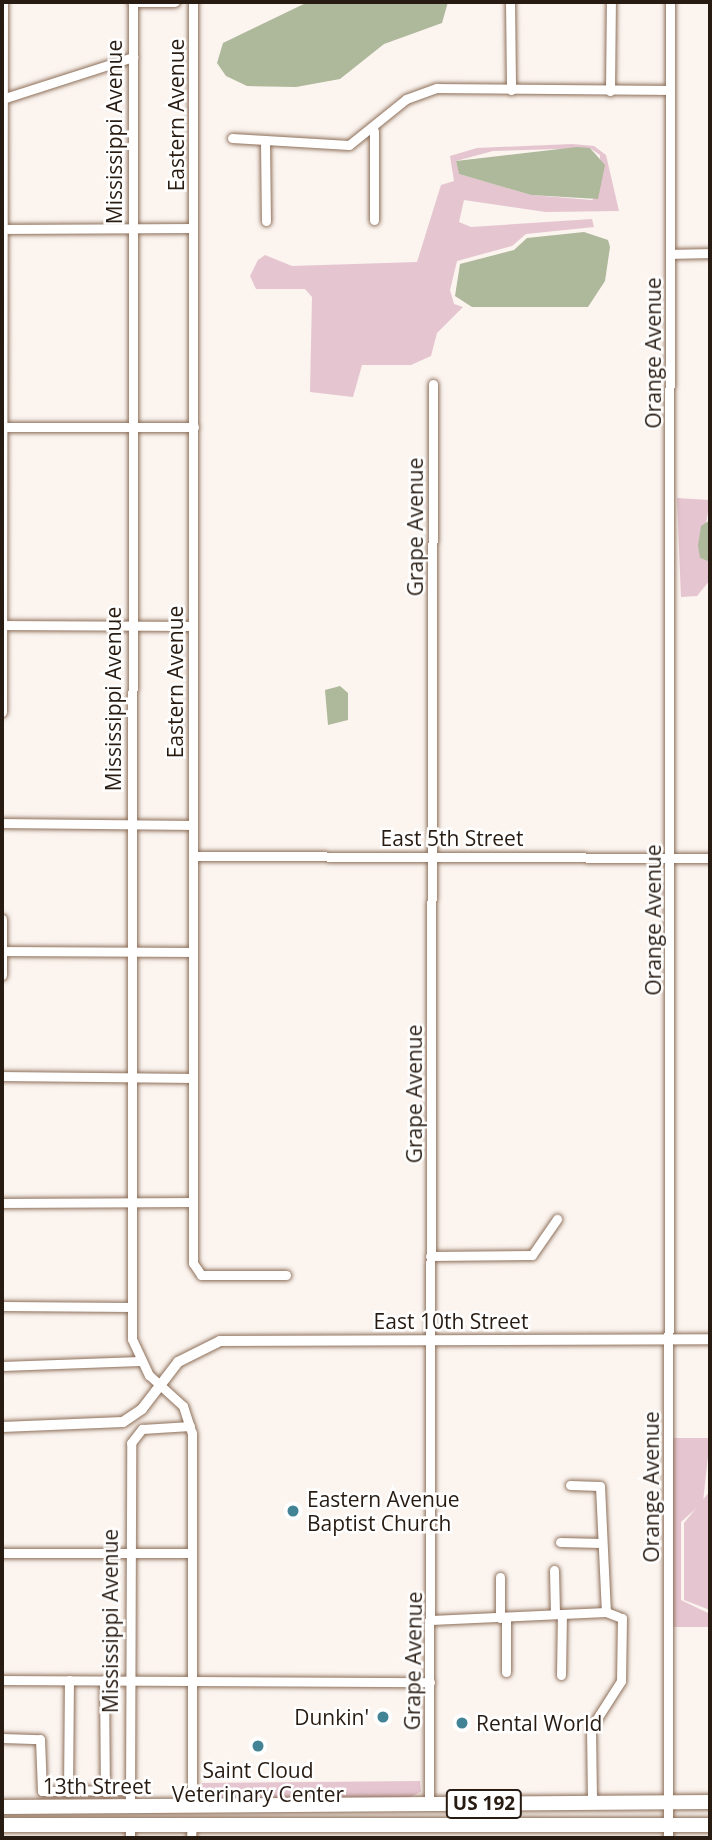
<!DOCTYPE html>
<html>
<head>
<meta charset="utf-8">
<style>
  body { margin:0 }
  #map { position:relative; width:712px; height:1840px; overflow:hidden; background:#fbf4ef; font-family:"Open Sans",sans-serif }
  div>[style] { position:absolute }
  .green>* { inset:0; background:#e5c5d0 }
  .water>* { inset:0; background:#aeb89a }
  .roads { filter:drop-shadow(0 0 2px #8d6f59) drop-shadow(0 0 2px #8d6f59) }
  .minor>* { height:9px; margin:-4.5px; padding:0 4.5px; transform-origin:4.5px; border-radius:4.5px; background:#fff }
  .tertiary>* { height:10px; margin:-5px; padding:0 5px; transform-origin:5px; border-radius:5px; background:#fff }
  .trunk>* { height:14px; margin:-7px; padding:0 7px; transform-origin:7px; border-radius:7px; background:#fff }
  .dots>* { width:19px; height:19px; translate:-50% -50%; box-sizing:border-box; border:4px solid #fff; border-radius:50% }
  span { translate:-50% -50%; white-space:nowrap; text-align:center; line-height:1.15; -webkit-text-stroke:5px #fff; paint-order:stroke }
  .shield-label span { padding:2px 5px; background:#fff; border:2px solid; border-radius:5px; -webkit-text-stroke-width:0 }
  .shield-label { font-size:19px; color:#271b12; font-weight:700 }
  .street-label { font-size:21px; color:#271b12 }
  .poi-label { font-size:21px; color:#271b12 }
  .left { translate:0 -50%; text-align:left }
  .right { translate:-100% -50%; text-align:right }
  .frame { position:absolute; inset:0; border:4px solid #271b12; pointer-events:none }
</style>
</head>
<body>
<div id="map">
  <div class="green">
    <i style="clip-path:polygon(evenodd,572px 144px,594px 146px,606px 155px,619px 211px,546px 212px,464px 200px,459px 222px,471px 227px,592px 219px,594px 227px,526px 234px,512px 246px,457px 261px,450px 290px,454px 304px,463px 307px,437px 333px,431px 356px,411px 365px,362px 365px,353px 397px,310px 392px,312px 297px,305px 289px,256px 289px,250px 276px,258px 260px,265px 255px,292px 266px,417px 262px,441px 185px,454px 181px,450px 156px,477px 148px,572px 144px,590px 148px,600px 155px,599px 195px,592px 200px,531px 195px,459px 174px,456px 161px,493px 151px,590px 148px)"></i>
    <i style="clip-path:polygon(677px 498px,710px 500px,700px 558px,710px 562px,710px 580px,697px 596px,681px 597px)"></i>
    <i style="clip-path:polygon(671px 1438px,710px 1438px,703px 1502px,681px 1522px,681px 1600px,710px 1614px,710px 1627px,671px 1627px)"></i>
    <i style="clip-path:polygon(710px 1491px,710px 1610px,684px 1600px,684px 1523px)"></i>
    <i style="clip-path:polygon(420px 1781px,421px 1792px,408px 1798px,202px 1798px,202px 1783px)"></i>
  </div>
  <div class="water">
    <i style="clip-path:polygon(308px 2px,448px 2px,442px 23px,384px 44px,340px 79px,296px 87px,247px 86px,226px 76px,217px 63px,223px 43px)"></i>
    <i style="clip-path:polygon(577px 147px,590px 148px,605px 165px,598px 199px,531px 195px,459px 174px,456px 161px)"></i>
    <i style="clip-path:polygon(584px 232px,608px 240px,610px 247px,605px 281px,588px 307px,472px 307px,455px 296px,460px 264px,514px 250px,527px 238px)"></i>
    <i style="clip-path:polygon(710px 520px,710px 562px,700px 558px,698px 546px,701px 526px)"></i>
    <i style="clip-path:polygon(340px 686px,348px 693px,348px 720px,328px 725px,325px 690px)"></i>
  </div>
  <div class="roads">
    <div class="minor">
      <i style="left:193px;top:2px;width:1261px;rotate:90deg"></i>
      <i style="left:193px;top:1263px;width:14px;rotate:56deg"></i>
      <i style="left:201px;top:1275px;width:85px"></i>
      <i style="left:510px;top:2px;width:88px;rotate:89.3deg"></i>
      <i style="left:133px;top:5px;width:1334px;rotate:90.04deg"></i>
      <i style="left:132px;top:1339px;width:40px;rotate:65deg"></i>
      <i style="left:149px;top:1375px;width:46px;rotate:42.4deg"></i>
      <i style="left:183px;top:1406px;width:28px;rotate:72deg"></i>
      <i style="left:192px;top:1433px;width:374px;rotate:90deg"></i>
      <i style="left:610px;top:91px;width:89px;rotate:-89.4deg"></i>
      <i style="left:2px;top:99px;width:138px;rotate:-17.8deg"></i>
      <i style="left:232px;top:138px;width:117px;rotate:3.4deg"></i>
      <i style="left:349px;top:145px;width:73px;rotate:-38.9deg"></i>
      <i style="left:406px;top:99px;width:33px;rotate:-20deg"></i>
      <i style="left:437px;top:88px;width:233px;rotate:0.5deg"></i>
      <i style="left:265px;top:143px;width:78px;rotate:89.3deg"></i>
      <i style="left:374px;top:220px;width:89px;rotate:-90deg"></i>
      <i style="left:2px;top:229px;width:191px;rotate:-0.3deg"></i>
      <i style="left:670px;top:254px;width:40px;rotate:-1.4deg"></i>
      <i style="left:2px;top:427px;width:192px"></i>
      <i style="left:2px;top:625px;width:191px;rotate:0.3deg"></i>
      <i style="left:2px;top:712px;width:710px;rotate:-89.92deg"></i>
      <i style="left:2px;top:823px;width:190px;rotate:0.6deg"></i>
      <i style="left:193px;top:856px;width:517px;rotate:0.22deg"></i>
      <i style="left:2px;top:919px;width:56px;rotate:90deg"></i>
      <i style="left:2px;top:951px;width:191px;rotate:0.3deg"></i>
      <i style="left:2px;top:1076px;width:190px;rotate:0.6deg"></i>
      <i style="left:2px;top:1203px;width:190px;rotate:-0.3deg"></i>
      <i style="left:430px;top:1256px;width:102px;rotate:-0.6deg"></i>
      <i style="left:532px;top:1255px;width:44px;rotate:-55.2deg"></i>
      <i style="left:2px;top:1306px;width:130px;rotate:0.4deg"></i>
      <i style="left:2px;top:1366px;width:138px;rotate:-2.1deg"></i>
      <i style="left:570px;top:1485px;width:30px;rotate:2deg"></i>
      <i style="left:600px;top:1486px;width:126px;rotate:87.3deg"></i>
      <i style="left:560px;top:1542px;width:41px;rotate:1.4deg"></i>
      <i style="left:2px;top:1553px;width:190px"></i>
      <i style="left:554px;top:1570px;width:44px;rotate:88.7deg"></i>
      <i style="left:500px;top:1618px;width:41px;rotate:-90deg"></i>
      <i style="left:431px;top:1620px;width:175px;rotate:-2.6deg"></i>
      <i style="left:606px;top:1612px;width:17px;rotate:21deg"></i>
      <i style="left:622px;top:1618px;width:63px;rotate:90.9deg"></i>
      <i style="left:621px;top:1681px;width:56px;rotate:122.6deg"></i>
      <i style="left:591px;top:1728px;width:75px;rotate:89.2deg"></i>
      <i style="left:506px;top:1672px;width:55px;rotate:-90deg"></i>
      <i style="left:561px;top:1675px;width:61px;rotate:-89.1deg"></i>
      <i style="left:2px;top:1680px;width:428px;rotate:0.3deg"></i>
      <i style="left:104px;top:1680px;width:112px;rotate:89.5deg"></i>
      <i style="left:2px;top:1738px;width:38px;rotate:2deg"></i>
      <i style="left:40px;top:1739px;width:52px;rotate:87.8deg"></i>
      <i style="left:42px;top:1791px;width:88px;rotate:-0.7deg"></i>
      <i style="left:68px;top:1792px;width:112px;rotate:-89.5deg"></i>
      <i style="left:429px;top:1804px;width:1420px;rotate:-89.84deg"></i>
      <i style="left:130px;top:1807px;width:364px;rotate:-89.8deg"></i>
      <i style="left:131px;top:1443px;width:18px;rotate:-52deg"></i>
      <i style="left:142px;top:1429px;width:48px;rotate:-3.6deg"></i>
      <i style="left:130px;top:1824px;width:14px;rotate:90deg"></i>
      <i style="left:191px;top:1838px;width:15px;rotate:-86deg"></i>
      <i style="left:668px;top:1838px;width:1836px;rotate:-89.94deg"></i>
    </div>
    <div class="tertiary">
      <i style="left:133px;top:2px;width:42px"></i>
      <i style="left:2px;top:1427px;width:121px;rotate:-2.4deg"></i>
      <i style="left:123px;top:1422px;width:23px;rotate:-34deg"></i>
      <i style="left:142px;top:1409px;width:59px;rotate:-52.5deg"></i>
      <i style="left:178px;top:1362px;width:47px;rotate:-26.6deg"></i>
      <i style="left:220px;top:1341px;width:490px;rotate:-0.2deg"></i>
    </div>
    <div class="trunk">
      <i style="left:2px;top:1807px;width:708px;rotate:-0.4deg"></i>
      <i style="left:2px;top:1825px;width:708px"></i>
    </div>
  </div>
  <div class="dots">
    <i style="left:293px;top:1511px;background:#428396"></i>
    <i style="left:383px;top:1717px;background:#428396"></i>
    <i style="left:462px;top:1723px;background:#428396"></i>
    <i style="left:258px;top:1746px;background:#428396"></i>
  </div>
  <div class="shield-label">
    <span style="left:484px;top:1804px">US 192</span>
  </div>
  <div class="street-label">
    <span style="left:176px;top:115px;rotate:-90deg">Eastern Avenue</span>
    <span style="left:114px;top:132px;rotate:-90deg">Mississippi Avenue</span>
    <span style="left:653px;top:353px;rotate:-90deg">Orange Avenue</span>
    <span style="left:415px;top:527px;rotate:-90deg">Grape Avenue</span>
    <span style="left:175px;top:682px;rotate:-90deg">Eastern Avenue</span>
    <span style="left:113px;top:699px;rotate:-90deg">Mississippi Avenue</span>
    <span style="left:452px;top:838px">East 5th Street</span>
    <span style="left:653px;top:920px;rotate:-90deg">Orange Avenue</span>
    <span style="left:414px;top:1094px;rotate:-90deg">Grape Avenue</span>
    <span style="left:451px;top:1321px">East 10th Street</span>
    <span style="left:651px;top:1487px;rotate:-90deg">Orange Avenue</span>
    <span style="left:110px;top:1621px;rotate:-90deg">Mississippi Avenue</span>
    <span style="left:413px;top:1661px;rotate:-89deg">Grape Avenue</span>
    <span style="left:97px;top:1786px">13th Street</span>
  </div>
  <div class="poi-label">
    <span class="left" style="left:307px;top:1511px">Eastern Avenue<br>Baptist Church</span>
    <span class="right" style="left:369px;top:1717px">Dunkin'</span>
    <span class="left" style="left:476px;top:1723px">Rental World</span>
    <span style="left:258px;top:1782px">Saint Cloud<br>Veterinary Center</span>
  </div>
  <div class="frame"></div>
</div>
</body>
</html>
